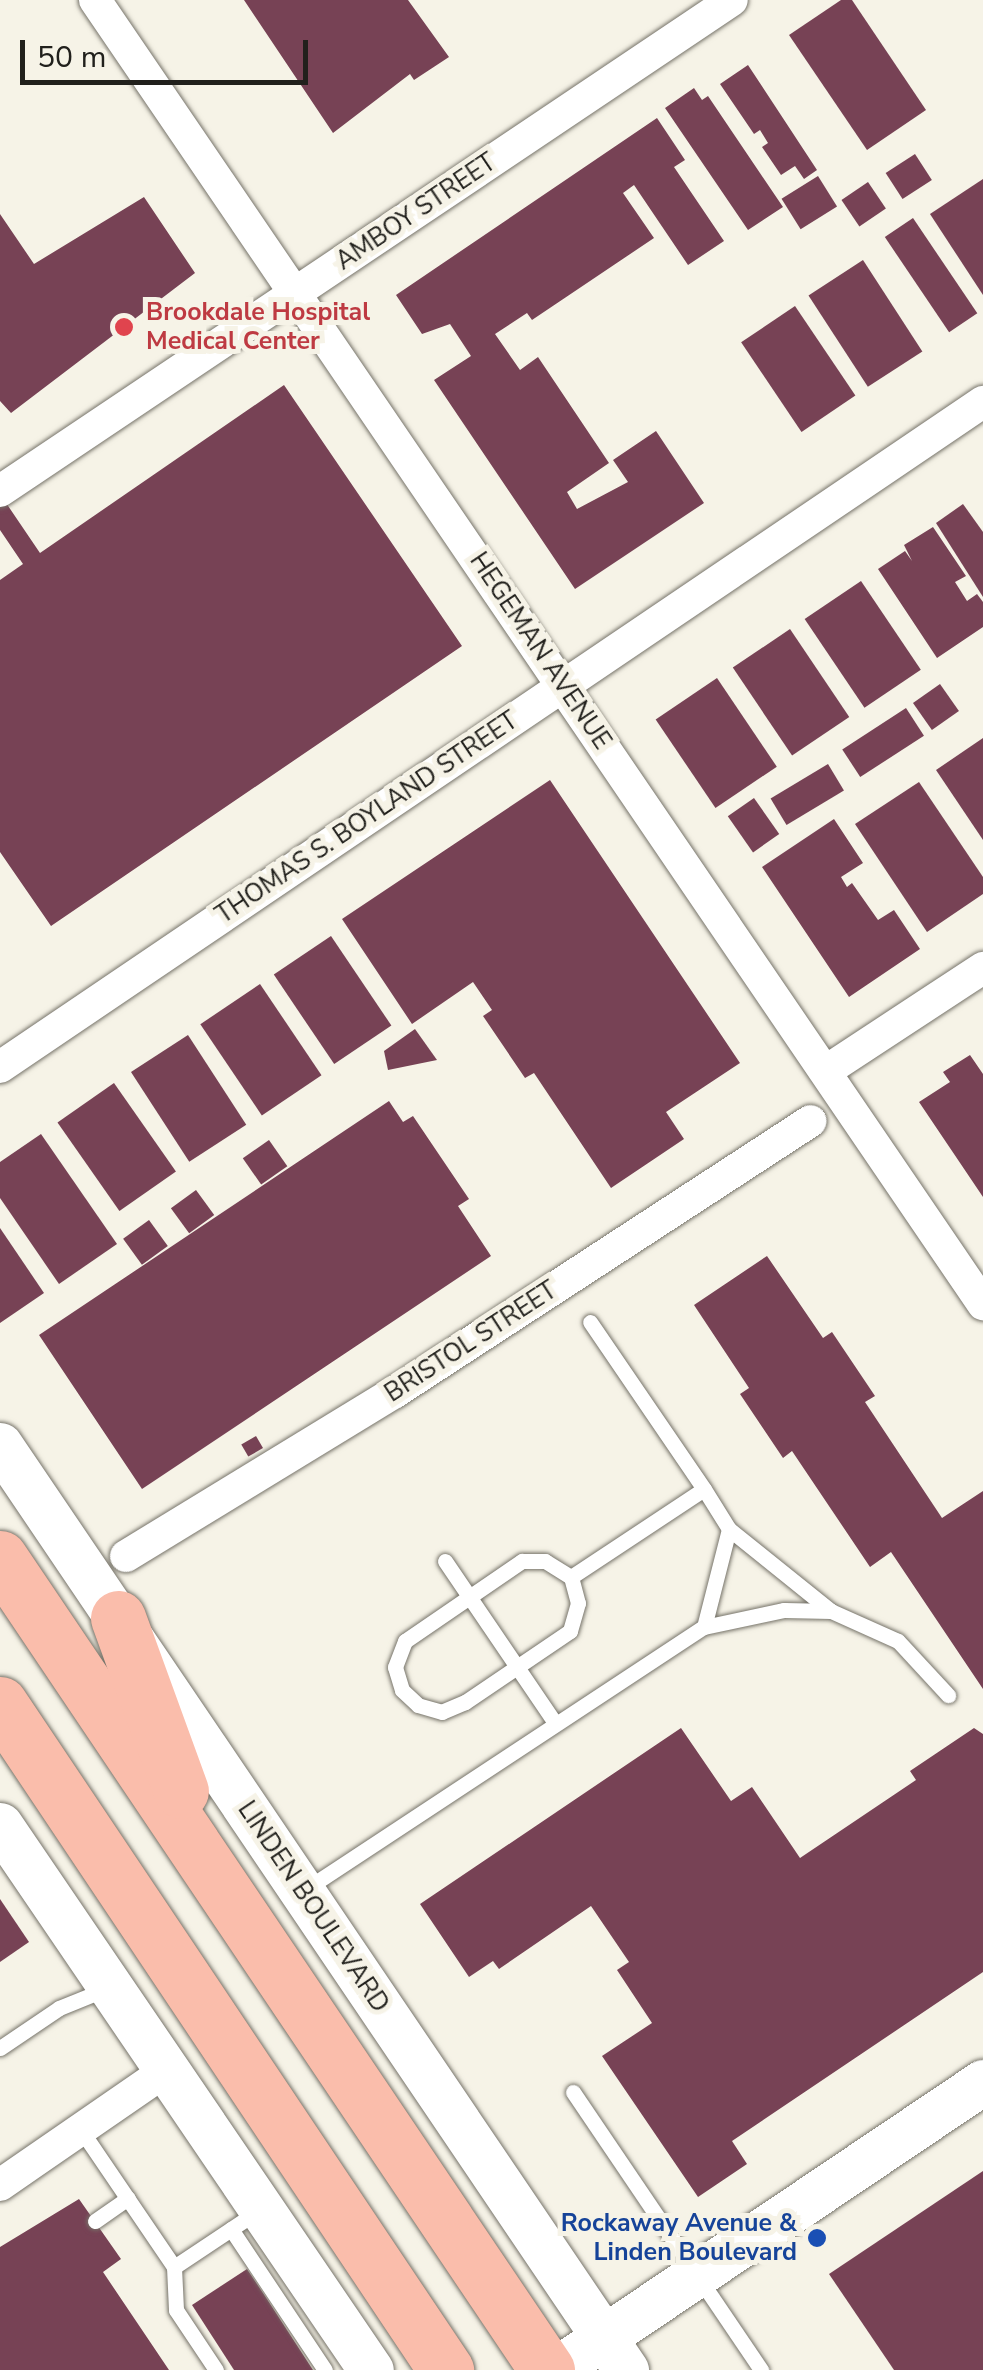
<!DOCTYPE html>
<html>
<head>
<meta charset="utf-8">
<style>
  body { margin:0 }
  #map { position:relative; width:983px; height:2370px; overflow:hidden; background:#f6f3e7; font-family:"Nunito Sans",sans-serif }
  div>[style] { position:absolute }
  .building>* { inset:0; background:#774255; transform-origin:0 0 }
  .roads { filter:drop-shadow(0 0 2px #767369) drop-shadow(0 0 2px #767369) }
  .lane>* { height:15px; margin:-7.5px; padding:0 7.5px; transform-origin:7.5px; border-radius:7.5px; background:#fff }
  .street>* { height:32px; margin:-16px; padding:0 16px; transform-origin:16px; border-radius:16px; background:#fff }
  .secondary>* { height:45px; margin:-22.5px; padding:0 22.5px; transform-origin:22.5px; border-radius:22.5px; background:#fff }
  .highway>* { height:55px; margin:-27.5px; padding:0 27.5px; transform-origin:27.5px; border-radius:27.5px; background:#fabdab }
  .dots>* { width:28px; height:28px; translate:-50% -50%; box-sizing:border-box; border:5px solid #f6f3e7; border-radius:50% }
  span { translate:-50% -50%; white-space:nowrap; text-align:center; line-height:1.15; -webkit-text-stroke:10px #f6f3e7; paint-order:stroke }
  .street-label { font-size:25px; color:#21201c }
  .health-label { font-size:25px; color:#be3a42; font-weight:700 }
  .left { translate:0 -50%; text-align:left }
  .transit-label { font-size:25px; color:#164399; font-weight:700 }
  .right { translate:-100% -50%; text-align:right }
  .scale { position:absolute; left:20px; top:40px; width:288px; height:45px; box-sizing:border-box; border:5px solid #21201c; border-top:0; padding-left:12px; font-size:30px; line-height:35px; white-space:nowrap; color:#21201c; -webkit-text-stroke:8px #f6f3e7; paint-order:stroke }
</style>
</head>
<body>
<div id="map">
  <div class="building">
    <i style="clip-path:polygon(244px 0,408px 0,449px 57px,414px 80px,410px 74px,333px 133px)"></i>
    <i style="clip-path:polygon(841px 0,852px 0,926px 110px,867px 150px,789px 35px)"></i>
    <i style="clip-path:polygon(748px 65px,817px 170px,804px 179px,795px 166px,781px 175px,762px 147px,768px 143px,760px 130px,754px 134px,720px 84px)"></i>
    <i style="clip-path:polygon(694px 88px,702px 100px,708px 96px,783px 207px,748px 230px,665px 108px)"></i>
    <i style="clip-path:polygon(657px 118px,685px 160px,674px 167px,724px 241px,688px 265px,634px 185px,623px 193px,654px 238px,532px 320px,527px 313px,495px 334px,520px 370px,538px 357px,609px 463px,567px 492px,577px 509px,628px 482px,613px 460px,656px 431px,704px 503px,575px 589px,434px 380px,471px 356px,450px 324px,422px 334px,396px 295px)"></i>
    <i style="left:915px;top:154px;width:31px;height:35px;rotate:57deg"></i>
    <i style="left:818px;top:176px;width:36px;height:43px;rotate:58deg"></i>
    <i style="clip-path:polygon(983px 179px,983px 295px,930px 214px)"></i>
    <i style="left:868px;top:182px;width:32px;height:32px;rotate:56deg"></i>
    <i style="clip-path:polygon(144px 197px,195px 273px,11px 413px,0 401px,0 214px,34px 264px)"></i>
    <i style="left:913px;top:218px;width:115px;height:34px;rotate:56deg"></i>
    <i style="left:863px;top:260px;width:109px;height:65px;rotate:57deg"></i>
    <i style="left:795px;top:306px;width:108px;height:65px;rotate:56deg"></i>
    <i style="clip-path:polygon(284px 385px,462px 646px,51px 926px,0 852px,0 580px,23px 564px,0 530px,0 494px,40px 553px)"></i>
    <i style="clip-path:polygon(963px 504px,983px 532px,983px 597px,936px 523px)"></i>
    <i style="clip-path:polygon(933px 527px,966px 576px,955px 582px,967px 601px,977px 594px,983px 602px,983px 627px,937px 658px,878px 569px,905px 551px,912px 561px,904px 545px)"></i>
    <i style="left:861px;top:581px;width:107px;height:68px;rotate:56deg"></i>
    <i style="left:790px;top:629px;width:106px;height:69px;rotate:56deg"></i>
    <i style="left:717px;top:678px;width:107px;height:74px;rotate:56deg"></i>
    <i style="left:940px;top:684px;width:33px;height:33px;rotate:55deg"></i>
    <i style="left:906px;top:708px;width:33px;height:76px;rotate:57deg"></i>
    <i style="clip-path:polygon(983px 738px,983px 840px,936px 770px)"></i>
    <i style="left:828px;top:764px;width:31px;height:67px;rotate:59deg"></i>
    <i style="clip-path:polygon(550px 780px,740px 1063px,666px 1112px,684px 1139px,611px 1188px,534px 1073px,525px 1078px,483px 1016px,492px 1010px,473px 982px,412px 1024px,342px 919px)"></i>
    <i style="clip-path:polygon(919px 782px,983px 877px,983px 894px,927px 932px,855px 824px)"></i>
    <i style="left:754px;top:798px;width:44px;height:32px;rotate:55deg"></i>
    <i style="clip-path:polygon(834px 819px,863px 863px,841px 877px,847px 887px,852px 883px,878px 920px,894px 910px,920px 949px,849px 997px,762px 867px)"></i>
    <i style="left:331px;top:936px;width:108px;height:69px;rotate:56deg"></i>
    <i style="left:260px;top:984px;width:110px;height:72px;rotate:56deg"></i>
    <i style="clip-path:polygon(415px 1029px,437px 1060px,388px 1070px,384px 1051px)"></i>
    <i style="left:188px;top:1035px;width:107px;height:68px;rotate:57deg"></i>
    <i style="clip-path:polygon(970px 1055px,983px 1074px,983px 1197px,919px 1102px,950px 1082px,943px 1072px)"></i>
    <i style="left:114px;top:1083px;width:108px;height:69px;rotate:55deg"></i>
    <i style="clip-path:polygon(389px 1101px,403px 1122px,413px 1116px,469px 1199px,458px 1206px,491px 1256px,142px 1489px,39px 1335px)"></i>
    <i style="clip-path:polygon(41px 1134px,117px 1244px,59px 1284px,0 1198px,0 1162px)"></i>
    <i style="left:269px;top:1140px;width:32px;height:32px;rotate:55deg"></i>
    <i style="left:196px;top:1190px;width:31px;height:31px;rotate:54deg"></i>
    <i style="left:149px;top:1220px;width:32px;height:32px;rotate:54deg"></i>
    <i style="clip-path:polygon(0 1228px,44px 1293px,0 1323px)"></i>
    <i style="clip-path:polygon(767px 1256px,823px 1338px,832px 1332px,875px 1396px,865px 1402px,942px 1518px,983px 1491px,983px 1689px,891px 1552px,870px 1567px,792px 1451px,783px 1458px,740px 1394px,749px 1388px,694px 1305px)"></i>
    <i style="left:256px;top:1436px;width:14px;height:17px;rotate:60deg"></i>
    <i style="clip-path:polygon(681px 1728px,731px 1801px,752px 1787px,800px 1858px,916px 1780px,910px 1771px,974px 1728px,983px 1734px,983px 1972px,732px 2141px,747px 2164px,698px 2197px,602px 2056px,652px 2023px,617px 1970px,629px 1962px,591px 1906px,499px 1969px,493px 1961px,469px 1977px,420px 1904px)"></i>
    <i style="clip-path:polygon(0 1899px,29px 1942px,0 1962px)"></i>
    <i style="clip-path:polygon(983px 2171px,983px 2370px,894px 2370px,829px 2274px)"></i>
    <i style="clip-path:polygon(79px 2199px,121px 2259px,103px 2272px,169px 2370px,0 2370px,0 2247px)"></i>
    <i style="clip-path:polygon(247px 2269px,265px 2296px,313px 2370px,234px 2370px,192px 2305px)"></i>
  </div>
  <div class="roads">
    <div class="lane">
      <i style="left:704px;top:1489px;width:47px;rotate:58deg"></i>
      <i style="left:729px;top:1529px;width:101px;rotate:104.3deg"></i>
      <i style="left:729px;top:1529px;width:131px;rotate:38.8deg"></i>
      <i style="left:445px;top:1561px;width:196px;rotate:55.8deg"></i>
      <i style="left:522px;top:1561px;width:23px"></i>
      <i style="left:545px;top:1561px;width:31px;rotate:32deg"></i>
      <i style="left:571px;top:1577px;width:27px;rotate:75deg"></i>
      <i style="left:578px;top:1603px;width:29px;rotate:106deg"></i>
      <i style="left:570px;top:1631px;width:127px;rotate:145.9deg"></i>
      <i style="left:465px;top:1702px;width:25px;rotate:157deg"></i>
      <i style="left:442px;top:1712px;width:25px;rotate:-164deg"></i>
      <i style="left:418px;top:1705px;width:22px;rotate:-137deg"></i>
      <i style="left:402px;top:1690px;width:24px;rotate:-107deg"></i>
      <i style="left:395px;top:1667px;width:28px;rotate:-69deg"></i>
      <i style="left:405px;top:1641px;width:142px;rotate:-34.4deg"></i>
      <i style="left:571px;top:1577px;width:159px;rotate:-33.5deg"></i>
      <i style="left:704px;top:1489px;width:202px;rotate:-124.3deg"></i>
      <i style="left:306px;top:1889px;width:476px;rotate:-33.4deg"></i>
      <i style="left:704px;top:1627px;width:82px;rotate:-12deg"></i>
      <i style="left:784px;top:1610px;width:47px;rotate:1.2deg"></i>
      <i style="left:831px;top:1611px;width:73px;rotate:24.1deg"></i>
      <i style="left:898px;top:1641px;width:74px;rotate:47.2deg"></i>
      <i style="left:0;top:2048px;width:71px;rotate:-34.1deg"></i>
      <i style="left:59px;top:2008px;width:51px;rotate:-22deg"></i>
      <i style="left:573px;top:2092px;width:336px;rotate:55.9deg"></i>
      <i style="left:81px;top:2130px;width:166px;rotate:55.8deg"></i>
      <i style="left:174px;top:2267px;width:43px;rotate:87.3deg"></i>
      <i style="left:176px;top:2310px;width:72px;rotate:56.3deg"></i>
      <i style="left:95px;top:2221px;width:40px;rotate:-34.9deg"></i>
      <i style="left:231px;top:2229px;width:169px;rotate:56.3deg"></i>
      <i style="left:174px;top:2267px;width:101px;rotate:-33.7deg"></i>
    </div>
    <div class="street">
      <i style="left:95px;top:0;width:1578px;rotate:55.75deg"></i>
      <i style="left:0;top:491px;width:881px;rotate:-33.85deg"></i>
      <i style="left:0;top:1067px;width:1187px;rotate:-34.08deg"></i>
      <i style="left:826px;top:1071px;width:188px;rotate:-33.3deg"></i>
      <i style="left:126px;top:1556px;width:315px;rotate:-31.4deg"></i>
      <i style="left:395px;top:1392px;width:496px;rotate:-33.1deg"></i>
      <i style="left:0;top:2185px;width:203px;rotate:-34.6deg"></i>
    </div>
    <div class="secondary">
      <i style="left:0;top:1445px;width:1117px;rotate:55.91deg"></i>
      <i style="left:0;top:1825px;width:659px;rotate:55.76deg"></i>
      <i style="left:555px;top:2370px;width:516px;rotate:-33.94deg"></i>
    </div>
    <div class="highway">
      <i style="left:0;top:1558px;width:979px;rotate:56.03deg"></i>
      <i style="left:118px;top:1618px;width:184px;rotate:70deg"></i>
      <i style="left:0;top:1704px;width:802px;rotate:56.19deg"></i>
    </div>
  </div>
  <div class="dots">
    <i style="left:124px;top:327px;background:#e0444e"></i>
    <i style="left:817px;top:2238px;background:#1a4fb4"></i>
  </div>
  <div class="street-label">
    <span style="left:416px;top:212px;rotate:-34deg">AMBOY STREET</span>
    <span style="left:540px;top:651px;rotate:56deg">HEGEMAN AVENUE</span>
    <span style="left:367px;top:818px;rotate:-34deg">THOMAS S. BOYLAND STREET</span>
    <span style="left:471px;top:1342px;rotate:-33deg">BRISTOL STREET</span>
    <span style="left:313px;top:1907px;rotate:56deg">LINDEN BOULEVARD</span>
  </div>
  <div class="health-label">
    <span class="left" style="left:146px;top:327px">Brookdale Hospital<br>Medical Center</span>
  </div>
  <div class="transit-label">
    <span class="right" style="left:797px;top:2238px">Rockaway Avenue &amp;<br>Linden Boulevard</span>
  </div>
  <div class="scale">50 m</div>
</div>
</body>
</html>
